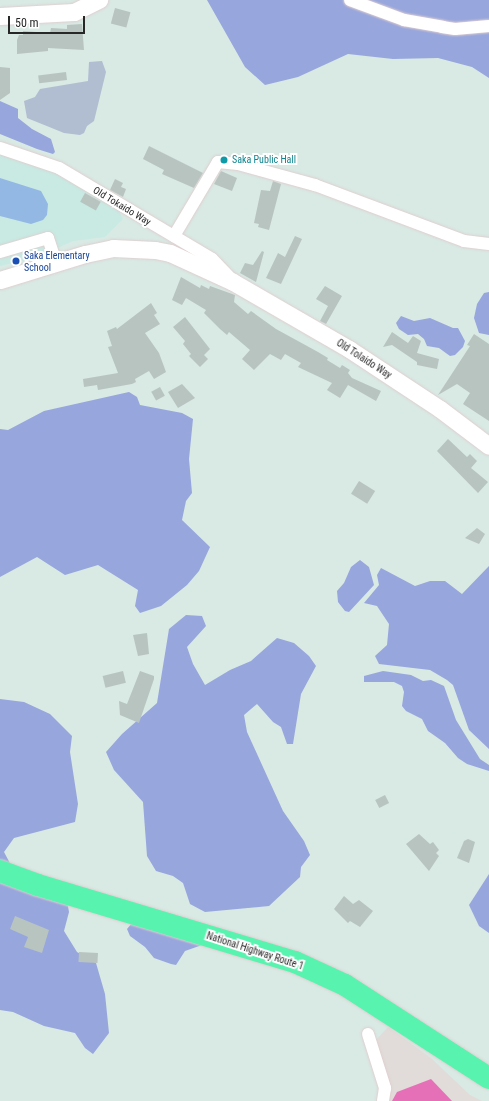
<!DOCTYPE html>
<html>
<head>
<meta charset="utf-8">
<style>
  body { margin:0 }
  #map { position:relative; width:489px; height:1101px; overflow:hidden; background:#d9e9e4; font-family:"Roboto Condensed",sans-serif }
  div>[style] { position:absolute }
  .industrial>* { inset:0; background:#e1dcd9 }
  .education>* { inset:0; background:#c8eae3 }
  .green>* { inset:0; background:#97a6dd }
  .cemetery>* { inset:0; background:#b1bdd1 }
  .pitch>* { inset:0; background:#93b8e4 }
  .water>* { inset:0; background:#e670b8 }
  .building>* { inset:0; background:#b8c4c0; transform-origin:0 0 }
  .roads { filter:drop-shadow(0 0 1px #dfcecf) drop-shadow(0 0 1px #dfcecf) }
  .street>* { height:12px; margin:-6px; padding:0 6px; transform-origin:6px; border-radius:6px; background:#fff }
  .secondary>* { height:17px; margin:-8.5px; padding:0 8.5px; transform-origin:8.5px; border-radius:8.5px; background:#fff }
  .highway>* { height:22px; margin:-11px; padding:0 11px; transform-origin:11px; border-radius:11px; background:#58f4af }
  .dots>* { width:11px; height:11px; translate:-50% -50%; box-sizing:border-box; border:2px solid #fff; border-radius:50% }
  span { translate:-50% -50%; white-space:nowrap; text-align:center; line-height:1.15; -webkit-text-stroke:4px #fff; paint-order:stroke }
  .culture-label { font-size:10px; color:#0d838f }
  .left { translate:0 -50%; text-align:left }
  .street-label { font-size:10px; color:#272727 }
  .transit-label { font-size:10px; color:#164399 }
  .scale { position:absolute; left:8px; top:16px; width:77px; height:18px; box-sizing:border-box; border:2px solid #272727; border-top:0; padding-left:5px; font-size:12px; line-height:14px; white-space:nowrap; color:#272727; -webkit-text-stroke:3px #fff; paint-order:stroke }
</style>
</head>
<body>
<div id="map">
  <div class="industrial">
    <i style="clip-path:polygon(388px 1027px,431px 1058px,470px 1095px,482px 1101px,388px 1101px,375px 1041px)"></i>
  </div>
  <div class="education">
    <i style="clip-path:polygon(0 150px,27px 158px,115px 204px,123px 219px,105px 237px,73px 241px,37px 257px,0 266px)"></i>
  </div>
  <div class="green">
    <i style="clip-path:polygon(207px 0,489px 0,489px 78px,472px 67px,438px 58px,393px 59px,348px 54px,298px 77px,265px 85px,245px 67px)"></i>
    <i style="clip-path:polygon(0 101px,18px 109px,18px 118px,32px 129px,51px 139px,55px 152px,53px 154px,37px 149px,0 134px)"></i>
    <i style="clip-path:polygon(489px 292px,489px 335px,479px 333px,474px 318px,477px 304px,484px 293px)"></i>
    <i style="clip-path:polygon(401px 316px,414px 321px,430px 318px,453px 328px,458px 328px,465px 341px,463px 347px,455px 355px,450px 356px,439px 348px,427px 346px,424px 339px,418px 334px,408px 335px,399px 329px,396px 323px)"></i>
    <i style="clip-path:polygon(129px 392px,137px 397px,140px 405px,182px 413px,193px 419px,189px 459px,192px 493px,186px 501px,182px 520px,210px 547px,199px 571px,187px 585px,161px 606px,140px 613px,135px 606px,138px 590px,98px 565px,65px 575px,37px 557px,0 577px,0 429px,8px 430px,44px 411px)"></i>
    <i style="clip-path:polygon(360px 560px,369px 567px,374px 585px,349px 612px,345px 611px,338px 602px,337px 591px,344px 583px,351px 567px)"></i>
    <i style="clip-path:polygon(489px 566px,489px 749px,469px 730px,453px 685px,447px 680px,430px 670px,379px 664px,375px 656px,387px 645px,389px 624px,377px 606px,364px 603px,379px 585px,377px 575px,381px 568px,415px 586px,430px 581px,445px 581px,462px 594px)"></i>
    <i style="clip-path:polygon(186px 615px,202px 616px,206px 626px,187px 647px,193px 664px,205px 685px,230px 670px,251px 661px,277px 638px,294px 643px,309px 656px,316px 666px,301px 694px,293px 744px,287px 744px,281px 727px,273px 722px,257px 704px,244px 715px,247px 732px,283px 811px,304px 841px,310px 855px,301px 867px,300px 877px,269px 906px,205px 912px,190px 904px,183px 883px,173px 876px,156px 871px,147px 856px,143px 802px,114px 770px,106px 752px,122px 734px,157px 703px,169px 629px)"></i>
    <i style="clip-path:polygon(383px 671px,411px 675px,423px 681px,431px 680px,444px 686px,456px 720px,480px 759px,489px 765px,489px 771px,467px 764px,458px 758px,445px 743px,428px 731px,422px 719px,406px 711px,402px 706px,404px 692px,402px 686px,394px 682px,364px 682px,364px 676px)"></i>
    <i style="clip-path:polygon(0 699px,24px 702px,50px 714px,72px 736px,70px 752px,78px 804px,75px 822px,14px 838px,4px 852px,13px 869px,67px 901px,69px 912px,64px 931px,77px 952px,96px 963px,105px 994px,109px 1033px,93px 1054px,85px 1048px,75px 1033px,44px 1026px,13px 1012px,0 1010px)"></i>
    <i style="clip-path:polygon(489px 874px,489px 933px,479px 926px,469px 905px)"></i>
    <i style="clip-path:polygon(132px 923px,202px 945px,185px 951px,176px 965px,171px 964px,154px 958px,145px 947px,130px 936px,127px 929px)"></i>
  </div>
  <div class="cemetery">
    <i style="clip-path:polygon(102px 61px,106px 72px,94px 121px,87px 126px,84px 133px,80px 135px,64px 133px,27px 118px,24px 101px,35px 97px,40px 89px,88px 81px,89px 62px)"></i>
  </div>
  <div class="pitch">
    <i style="clip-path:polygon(0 178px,41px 191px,48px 204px,47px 215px,43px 220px,31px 224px,0 216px)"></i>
  </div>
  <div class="water">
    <i style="clip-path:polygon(431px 1079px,452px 1101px,392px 1101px,397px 1092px)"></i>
  </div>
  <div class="building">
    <i style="left:115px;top:8px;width:16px;height:16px;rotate:15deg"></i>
    <i style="clip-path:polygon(82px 24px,84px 50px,48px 48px,48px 51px,17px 54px,17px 40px,19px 35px,23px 35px,23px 31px,50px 33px,51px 28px,67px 29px,67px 25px)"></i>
    <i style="clip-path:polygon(0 67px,10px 68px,10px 93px,0 100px)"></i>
    <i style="left:66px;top:72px;width:8px;height:28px;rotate:83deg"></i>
    <i style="clip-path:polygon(149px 146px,203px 173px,194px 188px,162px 174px,164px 170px,143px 159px)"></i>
    <i style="clip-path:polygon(221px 171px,237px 178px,232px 191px,214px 184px)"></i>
    <i style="clip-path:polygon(115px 179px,123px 183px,121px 187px,126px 189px,123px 197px,110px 190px)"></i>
    <i style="clip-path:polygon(273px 181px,281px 184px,269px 230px,258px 227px,259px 224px,254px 223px,261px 190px,270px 191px)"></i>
    <i style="left:85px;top:193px;width:18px;height:10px;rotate:29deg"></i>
    <i style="clip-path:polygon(295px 236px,302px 239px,281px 284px,266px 278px,278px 253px,285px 257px)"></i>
    <i style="clip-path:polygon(262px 251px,264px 252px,256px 282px,240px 273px,245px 263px,253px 265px)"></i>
    <i style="clip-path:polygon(181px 277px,200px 288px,201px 285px,209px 289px,210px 286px,235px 295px,234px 302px,248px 314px,251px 311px,276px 329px,318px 352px,328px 358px,327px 360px,340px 368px,342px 365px,350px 370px,348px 373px,352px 378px,381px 391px,376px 401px,348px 385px,340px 398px,327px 390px,332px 383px,298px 367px,301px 363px,285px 354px,281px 360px,270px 354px,254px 370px,242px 359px,250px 350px,229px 332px,227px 335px,220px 329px,204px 313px,206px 310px,186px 298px,182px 305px,172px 300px)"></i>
    <i style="clip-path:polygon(325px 286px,342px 296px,326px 324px,320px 321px,328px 306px,316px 299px)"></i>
    <i style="clip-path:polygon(151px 303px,157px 313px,154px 315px,160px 324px,145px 333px,159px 353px,166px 372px,154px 379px,149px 371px,135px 379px,136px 382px,132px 384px,98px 390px,97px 385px,84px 387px,83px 379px,118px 373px,108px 347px,112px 346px,107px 331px,116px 327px,117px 329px)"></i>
    <i style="clip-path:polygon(185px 317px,210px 349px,204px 355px,208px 359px,200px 367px,189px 356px,191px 354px,183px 344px,185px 341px,173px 327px)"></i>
    <i style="clip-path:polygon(392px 332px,408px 343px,413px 336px,421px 341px,417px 353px,439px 359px,437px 369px,417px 365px,417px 362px,392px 345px,383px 347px)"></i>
    <i style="clip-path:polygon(474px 334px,489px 344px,489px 421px,463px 404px,470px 393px,457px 384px,438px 395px,470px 346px,467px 345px)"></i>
    <i style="clip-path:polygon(182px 384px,195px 398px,178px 408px,168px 392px)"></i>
    <i style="left:160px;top:387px;width:10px;height:10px;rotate:61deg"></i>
    <i style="clip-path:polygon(448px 439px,467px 457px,470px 454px,477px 461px,471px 468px,488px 482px,478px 493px,437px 451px)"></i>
    <i style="left:359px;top:481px;width:19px;height:15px;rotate:32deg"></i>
    <i style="clip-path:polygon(477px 528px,485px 534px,479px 544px,465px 538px)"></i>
    <i style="clip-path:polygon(147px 633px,149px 654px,138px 656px,133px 635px)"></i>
    <i style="left:123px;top:671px;width:12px;height:21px;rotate:76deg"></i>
    <i style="clip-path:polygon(140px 671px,154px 676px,154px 679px,139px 723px,120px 715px,119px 701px,127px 704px)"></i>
    <i style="left:385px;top:795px;width:9px;height:11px;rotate:63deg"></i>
    <i style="clip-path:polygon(419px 834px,430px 844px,433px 842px,439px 850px,436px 853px,439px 856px,429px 871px,406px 844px)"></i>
    <i style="clip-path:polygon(468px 839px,475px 842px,469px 863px,457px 858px,464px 841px)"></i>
    <i style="clip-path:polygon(344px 896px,353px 904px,359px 900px,373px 911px,360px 927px,350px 921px,348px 923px,334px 909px)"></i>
    <i style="clip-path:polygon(15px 916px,49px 930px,42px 953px,24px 947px,28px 937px,10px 929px)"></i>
    <i style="left:79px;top:952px;width:19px;height:10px;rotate:3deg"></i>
  </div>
  <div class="roads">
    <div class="street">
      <i style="left:350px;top:0;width:58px;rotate:20.3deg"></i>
      <i style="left:404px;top:20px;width:39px;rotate:10deg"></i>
      <i style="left:442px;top:27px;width:13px;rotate:9deg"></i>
      <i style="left:455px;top:29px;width:34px;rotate:-5deg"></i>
      <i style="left:0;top:148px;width:62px;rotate:18.7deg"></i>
      <i style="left:59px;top:168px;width:178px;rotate:30.7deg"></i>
      <i style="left:212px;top:259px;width:28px;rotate:46deg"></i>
      <i style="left:174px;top:236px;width:86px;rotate:-59.3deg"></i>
      <i style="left:218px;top:162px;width:20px;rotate:6deg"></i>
      <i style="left:238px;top:164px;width:80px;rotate:15.3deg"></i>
      <i style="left:315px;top:185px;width:159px;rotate:20.6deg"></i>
      <i style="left:464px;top:241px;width:25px;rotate:7deg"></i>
      <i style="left:0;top:252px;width:50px;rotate:-16.3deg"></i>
      <i style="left:48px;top:238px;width:26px;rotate:72deg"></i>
      <i style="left:368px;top:1034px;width:57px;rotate:72.5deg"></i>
      <i style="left:385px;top:1088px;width:13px;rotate:99deg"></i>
    </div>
    <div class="secondary">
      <i style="left:0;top:16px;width:74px;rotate:-3.1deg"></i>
      <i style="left:74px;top:12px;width:28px;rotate:-26deg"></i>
      <i style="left:0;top:280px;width:89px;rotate:-17deg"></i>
      <i style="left:85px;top:254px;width:29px;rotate:-12deg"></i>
      <i style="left:113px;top:248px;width:42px;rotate:2.7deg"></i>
      <i style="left:155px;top:250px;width:15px;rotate:11deg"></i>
      <i style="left:170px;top:253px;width:69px;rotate:24.7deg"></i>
      <i style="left:233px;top:282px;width:134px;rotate:30deg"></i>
      <i style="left:349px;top:349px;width:109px;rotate:33.4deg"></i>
      <i style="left:440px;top:409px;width:61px;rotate:37.1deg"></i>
    </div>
    <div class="highway">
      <i style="left:0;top:871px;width:40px;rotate:20.2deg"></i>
      <i style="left:38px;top:885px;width:268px;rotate:16.7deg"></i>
      <i style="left:295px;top:962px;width:55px;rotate:24.7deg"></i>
      <i style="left:345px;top:985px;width:171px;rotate:32.9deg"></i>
    </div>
  </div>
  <div class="dots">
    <i style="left:224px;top:160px;background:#0f9aa8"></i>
    <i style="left:16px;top:261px;background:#1a4fb4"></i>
  </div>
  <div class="culture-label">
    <span class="left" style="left:232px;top:160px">Saka Public Hall</span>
  </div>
  <div class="street-label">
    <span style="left:122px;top:206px;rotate:31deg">Old Tokaido Way</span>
    <span style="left:364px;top:359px;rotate:33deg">Old Tolaido Way</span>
    <span style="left:255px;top:951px;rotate:18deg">National Highway Route 1</span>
  </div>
  <div class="transit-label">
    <span class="left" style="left:24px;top:261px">Saka Elementary<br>School</span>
  </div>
  <div class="scale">50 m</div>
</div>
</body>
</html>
